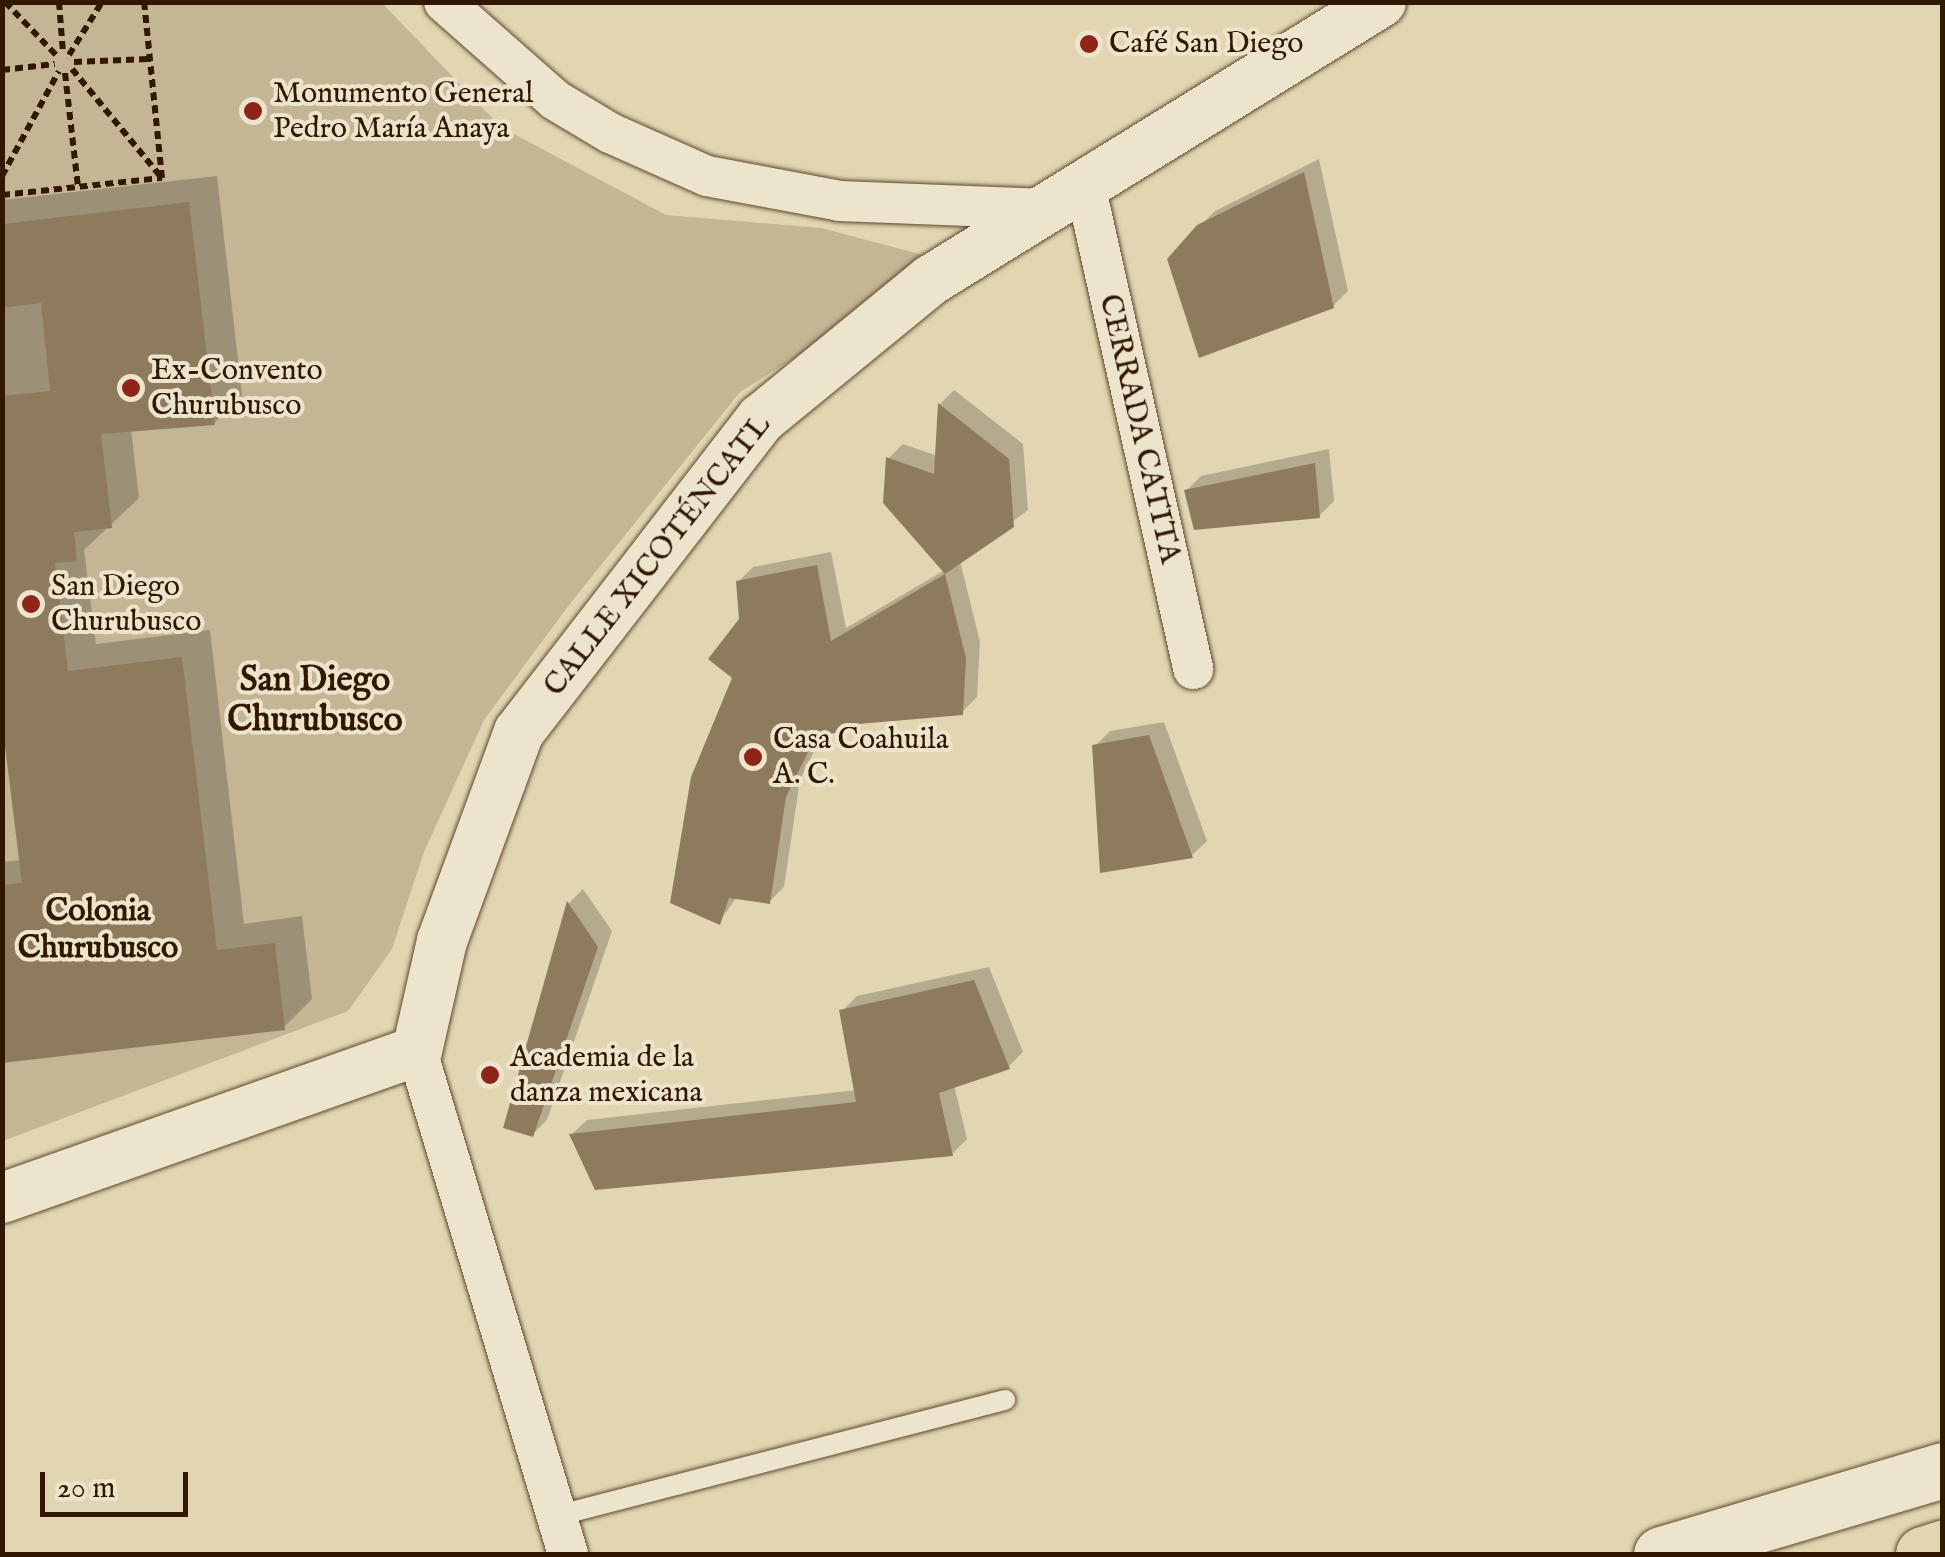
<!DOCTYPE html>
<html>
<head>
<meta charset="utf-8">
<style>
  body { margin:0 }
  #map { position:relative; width:1945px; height:1557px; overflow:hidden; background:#e2d6b2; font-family:"IM FELL English",serif }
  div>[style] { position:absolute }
  .green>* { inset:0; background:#c4b694 }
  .shadow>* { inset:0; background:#0003 }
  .building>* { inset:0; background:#8e7b5d }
  .path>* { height:6px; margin-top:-3px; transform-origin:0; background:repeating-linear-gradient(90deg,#321800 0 8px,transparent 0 13px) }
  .roads { filter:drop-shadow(0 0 2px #5e482c) drop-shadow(0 0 2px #5e482c) }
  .service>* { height:20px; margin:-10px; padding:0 10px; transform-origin:10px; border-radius:10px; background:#ece4cd }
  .minor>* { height:40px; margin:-20px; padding:0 20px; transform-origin:20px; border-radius:20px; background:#ece4cd }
  .tertiary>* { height:50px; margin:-25px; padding:0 25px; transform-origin:25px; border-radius:25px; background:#ece4cd }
  .secondary>* { height:55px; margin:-27.5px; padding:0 27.5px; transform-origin:27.5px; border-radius:27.5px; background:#ece4cd }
  .motorway>* { height:55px; margin:-27.5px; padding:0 27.5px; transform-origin:27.5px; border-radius:27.5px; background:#e2d6b2 }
  .dots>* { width:28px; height:28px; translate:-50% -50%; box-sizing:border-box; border:5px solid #ece4cd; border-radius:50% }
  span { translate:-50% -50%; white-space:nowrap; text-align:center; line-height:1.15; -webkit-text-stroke:8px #ece4cd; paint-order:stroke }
  .poi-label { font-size:30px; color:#321800 }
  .left { translate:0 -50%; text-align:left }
  .street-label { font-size:30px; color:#321800 }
  .neighbourhood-label { font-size:32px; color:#321800; font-weight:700 }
  .quarter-label { font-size:35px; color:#321800; font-weight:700 }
  .frame { position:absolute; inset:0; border:5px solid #321800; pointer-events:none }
  .scale { position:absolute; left:40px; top:1472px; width:148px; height:45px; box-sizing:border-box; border:5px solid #321800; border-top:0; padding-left:12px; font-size:30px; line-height:35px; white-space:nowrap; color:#321800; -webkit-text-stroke:8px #ece4cd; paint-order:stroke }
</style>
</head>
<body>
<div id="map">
  <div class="green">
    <i style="clip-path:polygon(3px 3px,382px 3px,501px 127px,666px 215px,821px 228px,927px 256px,936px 270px,740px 392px,569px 605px,484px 720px,424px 852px,392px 949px,348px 1011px,3px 1141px)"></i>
  </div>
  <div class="shadow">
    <i style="clip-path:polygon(1319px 159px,1348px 291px,1333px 306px,1199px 227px,1215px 211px)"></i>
    <i style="clip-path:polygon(217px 176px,242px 395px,214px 423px,131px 429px,139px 498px,84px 550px,96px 644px,210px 630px,244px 924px,302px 916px,312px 999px,284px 1027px,2px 1061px,2px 862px,21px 860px,2px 702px,2px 200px)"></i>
    <i style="clip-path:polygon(954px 390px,1023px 444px,1028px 510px,960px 561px,980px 642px,977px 697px,962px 712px,855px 722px,823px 733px,800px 780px,784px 887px,769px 902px,737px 897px,719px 922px,741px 620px,738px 582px,753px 567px,831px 552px,846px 628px,945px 570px,889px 458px,903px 444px,938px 456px,940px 404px)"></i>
    <i style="clip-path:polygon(1329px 449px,1334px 501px,1319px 516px,1186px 491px,1201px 476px)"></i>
    <i style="clip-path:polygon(1164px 722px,1207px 841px,1192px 855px,1095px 746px,1110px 731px)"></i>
    <i style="clip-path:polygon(583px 889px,612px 931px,547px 1120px,532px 1135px,506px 1126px,569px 903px)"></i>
    <i style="clip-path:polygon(989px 967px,1023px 1052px,1008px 1067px,954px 1085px,967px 1139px,952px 1154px,572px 1134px,587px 1120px,857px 1090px,842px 1011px,857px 996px)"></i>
  </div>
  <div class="building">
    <i style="clip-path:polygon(1304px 172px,1334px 308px,1199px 358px,1167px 259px,1197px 225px)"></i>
    <i style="clip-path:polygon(189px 202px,215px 425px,101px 434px,112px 528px,74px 532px,77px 561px,55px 563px,68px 671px,182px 657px,217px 950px,275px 943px,285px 1030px,2px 1063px,2px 885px,22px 883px,2px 722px,2px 396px,50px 391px,41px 303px,2px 308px,2px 224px)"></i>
    <i style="clip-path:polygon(938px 403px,1009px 459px,1014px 527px,945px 574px,883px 503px,886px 457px,934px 474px)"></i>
    <i style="clip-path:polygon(1315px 463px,1320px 518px,1194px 530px,1184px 490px)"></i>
    <i style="clip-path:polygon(817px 565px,831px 641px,945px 574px,966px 658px,963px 715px,847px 725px,849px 731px,816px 736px,786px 797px,770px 904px,729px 898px,720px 925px,670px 903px,691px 777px,732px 678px,708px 659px,739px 619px,736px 581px)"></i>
    <i style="clip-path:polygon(1149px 735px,1193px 858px,1100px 873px,1092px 745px)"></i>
    <i style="clip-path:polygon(567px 901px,598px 947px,533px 1137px,503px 1128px)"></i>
    <i style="clip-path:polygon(974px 980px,1010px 1069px,939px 1093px,953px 1156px,595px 1190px,569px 1134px,856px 1102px,839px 1010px)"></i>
  </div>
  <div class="path">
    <i style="left:5px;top:2px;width:75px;rotate:46.1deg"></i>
    <i style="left:59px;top:2px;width:51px;rotate:85.5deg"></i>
    <i style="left:69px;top:55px;width:62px;rotate:-58.1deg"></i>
    <i style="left:74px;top:62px;width:75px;rotate:-2.3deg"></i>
    <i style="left:72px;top:69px;width:140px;rotate:50.5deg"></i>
    <i style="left:2px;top:70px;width:53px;rotate:-6.5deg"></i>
    <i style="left:65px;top:73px;width:115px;rotate:83.5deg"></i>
    <i style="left:2px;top:176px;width:119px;rotate:-61.5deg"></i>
    <i style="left:2px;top:195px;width:161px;rotate:-6.1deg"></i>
    <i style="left:162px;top:178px;width:177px;rotate:-95.8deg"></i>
  </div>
  <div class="roads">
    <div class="service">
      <i style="left:556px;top:1516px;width:464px;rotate:-14.5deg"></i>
    </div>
    <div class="minor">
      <i style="left:444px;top:2px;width:148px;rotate:41.4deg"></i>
      <i style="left:555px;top:100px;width:64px;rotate:31deg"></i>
      <i style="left:610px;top:133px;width:106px;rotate:23.9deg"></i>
      <i style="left:707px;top:176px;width:135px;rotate:10.6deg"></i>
      <i style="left:840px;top:201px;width:212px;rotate:2.2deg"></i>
      <i style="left:1086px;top:189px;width:492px;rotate:77.4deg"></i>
      <i style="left:417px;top:1051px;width:525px;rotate:73.29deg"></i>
    </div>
    <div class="tertiary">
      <i style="left:2px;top:1198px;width:440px;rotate:-19.5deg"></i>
      <i style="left:417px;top:1051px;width:113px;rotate:-77.2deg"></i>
      <i style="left:442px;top:941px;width:223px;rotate:-69.8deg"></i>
      <i style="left:519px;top:732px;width:396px;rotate:-52.3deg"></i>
      <i style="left:761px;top:419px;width:220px;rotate:-39.3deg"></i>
      <i style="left:931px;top:280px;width:529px;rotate:-31.71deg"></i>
    </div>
    <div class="secondary">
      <i style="left:1661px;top:1554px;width:293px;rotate:-16.6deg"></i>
    </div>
    <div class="motorway">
      <i style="left:1923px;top:1554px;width:20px;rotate:-18deg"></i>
    </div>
  </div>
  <div class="dots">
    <i style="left:1089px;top:44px;background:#8f2418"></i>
    <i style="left:253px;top:111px;background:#8f2418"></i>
    <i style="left:131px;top:388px;background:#8f2418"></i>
    <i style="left:31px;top:604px;background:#8f2418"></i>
    <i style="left:753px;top:757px;background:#8f2418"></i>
    <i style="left:490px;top:1075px;background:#8f2418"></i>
  </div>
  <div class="poi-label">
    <span class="left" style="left:1109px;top:44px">Café San Diego</span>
    <span class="left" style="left:273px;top:111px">Monumento General<br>Pedro María Anaya</span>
    <span class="left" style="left:151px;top:388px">Ex-Convento<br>Churubusco</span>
    <span class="left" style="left:51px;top:604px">San Diego<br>Churubusco</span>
    <span class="left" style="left:773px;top:757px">Casa Coahuila<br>A. C.</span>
    <span class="left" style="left:510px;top:1075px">Academia de la<br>danza mexicana</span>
  </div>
  <div class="street-label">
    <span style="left:1139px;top:429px;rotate:77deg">CERRADA CATITA</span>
    <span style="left:658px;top:556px;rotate:-52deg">CALLE XICOTÉNCATL</span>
  </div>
  <div class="neighbourhood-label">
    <span style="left:98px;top:931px">Colonia<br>Churubusco</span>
  </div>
  <div class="quarter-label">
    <span style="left:315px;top:701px">San Diego<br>Churubusco</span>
  </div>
  <div class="frame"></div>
  <div class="scale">20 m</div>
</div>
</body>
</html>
